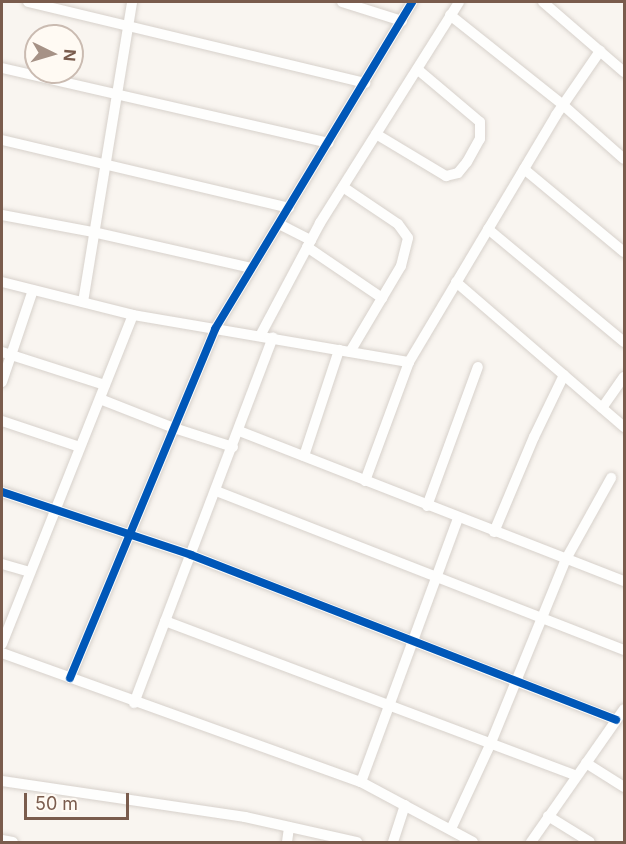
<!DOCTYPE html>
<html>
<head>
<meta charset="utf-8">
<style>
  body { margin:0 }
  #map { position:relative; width:626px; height:844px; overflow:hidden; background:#f9f5f0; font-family:Inter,sans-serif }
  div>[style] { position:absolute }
  .roads { filter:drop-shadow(0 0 2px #d7d1cb) drop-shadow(0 0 2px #d7d1cb) }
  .street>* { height:10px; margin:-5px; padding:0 5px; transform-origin:5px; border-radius:5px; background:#fefefd }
  .cycleway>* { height:8px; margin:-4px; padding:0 4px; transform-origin:4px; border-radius:4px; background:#0057b8 }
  span { translate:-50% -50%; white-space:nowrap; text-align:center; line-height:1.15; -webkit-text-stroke:4.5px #fffaf3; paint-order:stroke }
  .frame { position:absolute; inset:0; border:3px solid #7a5c4d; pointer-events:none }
  .north { position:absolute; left:24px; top:24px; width:60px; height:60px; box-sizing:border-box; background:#fffaf3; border:2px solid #cabbb1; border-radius:50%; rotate:95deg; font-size:16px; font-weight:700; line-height:24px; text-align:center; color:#7a5c4d }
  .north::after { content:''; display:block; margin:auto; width:21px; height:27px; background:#a69286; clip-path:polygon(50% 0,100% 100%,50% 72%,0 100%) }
  .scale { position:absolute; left:24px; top:793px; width:105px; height:27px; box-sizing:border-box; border:3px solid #7a5c4d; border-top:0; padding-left:8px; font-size:18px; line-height:21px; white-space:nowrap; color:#7a5c4d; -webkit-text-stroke:4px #fffaf3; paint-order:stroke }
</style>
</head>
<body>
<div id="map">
  <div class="roads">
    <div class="street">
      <i style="left:28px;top:2px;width:347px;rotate:13.5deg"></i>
      <i style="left:342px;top:2px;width:63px;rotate:17.6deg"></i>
      <i style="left:543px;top:2px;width:107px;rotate:40.8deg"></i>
      <i style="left:450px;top:15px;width:144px;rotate:38.5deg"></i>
      <i style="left:563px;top:105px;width:81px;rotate:41.5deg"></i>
      <i style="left:2px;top:68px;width:335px;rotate:12.9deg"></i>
      <i style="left:376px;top:134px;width:82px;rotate:31deg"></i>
      <i style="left:446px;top:176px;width:12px;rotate:-14deg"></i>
      <i style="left:458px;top:173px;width:14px;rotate:-51deg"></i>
      <i style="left:467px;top:162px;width:26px;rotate:-61deg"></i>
      <i style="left:480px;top:139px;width:17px;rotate:-90deg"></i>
      <i style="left:480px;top:122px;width:82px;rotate:-139.9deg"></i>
      <i style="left:2px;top:140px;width:295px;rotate:13.3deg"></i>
      <i style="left:524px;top:169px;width:130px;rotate:39.7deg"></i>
      <i style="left:343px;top:187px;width:66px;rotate:33.9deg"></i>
      <i style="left:398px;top:224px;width:17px;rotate:54deg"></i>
      <i style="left:408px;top:238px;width:29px;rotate:104deg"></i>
      <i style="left:401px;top:266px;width:100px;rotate:120.7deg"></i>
      <i style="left:2px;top:215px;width:93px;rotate:10.6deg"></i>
      <i style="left:93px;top:232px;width:162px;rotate:12.8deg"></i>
      <i style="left:279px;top:224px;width:36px;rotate:27deg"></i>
      <i style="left:488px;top:229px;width:177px;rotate:39.7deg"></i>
      <i style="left:307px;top:247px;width:91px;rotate:34.2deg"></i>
      <i style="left:2px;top:282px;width:135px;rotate:14.1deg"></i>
      <i style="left:133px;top:315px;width:280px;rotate:9.7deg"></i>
      <i style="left:456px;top:282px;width:222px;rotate:40.8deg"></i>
      <i style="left:83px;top:302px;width:304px;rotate:-80.7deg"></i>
      <i style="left:260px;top:336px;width:128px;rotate:-62deg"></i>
      <i style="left:320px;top:223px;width:261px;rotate:-57.8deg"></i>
      <i style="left:2px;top:352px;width:108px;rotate:17.8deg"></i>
      <i style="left:2px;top:382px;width:97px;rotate:-71.4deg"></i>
      <i style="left:100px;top:399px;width:79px;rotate:21.4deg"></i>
      <i style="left:174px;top:428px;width:62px;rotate:17.9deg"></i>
      <i style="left:602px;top:408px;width:38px;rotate:-55deg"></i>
      <i style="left:2px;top:421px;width:82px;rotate:18.4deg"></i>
      <i style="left:239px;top:431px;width:413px;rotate:21.3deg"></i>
      <i style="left:304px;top:456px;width:112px;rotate:-71.7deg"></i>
      <i style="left:365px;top:481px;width:127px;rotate:-69.7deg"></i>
      <i style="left:409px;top:362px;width:287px;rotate:-59.2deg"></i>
      <i style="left:556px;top:115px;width:78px;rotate:-55.5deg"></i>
      <i style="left:216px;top:491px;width:438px;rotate:21.3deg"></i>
      <i style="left:2px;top:492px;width:199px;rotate:18.4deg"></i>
      <i style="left:191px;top:555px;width:456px;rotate:21.2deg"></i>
      <i style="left:427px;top:506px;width:148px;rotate:-69.9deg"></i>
      <i style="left:494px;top:532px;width:103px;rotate:-67.2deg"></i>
      <i style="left:534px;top:437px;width:69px;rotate:-64.2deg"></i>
      <i style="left:2px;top:564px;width:29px;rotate:16deg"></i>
      <i style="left:165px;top:621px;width:440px;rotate:20.6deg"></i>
      <i style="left:2px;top:644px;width:354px;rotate:-68.3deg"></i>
      <i style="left:2px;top:653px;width:381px;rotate:19.8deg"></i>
      <i style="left:361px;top:782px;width:127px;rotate:28.2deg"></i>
      <i style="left:70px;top:678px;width:378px;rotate:-67.4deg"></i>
      <i style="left:215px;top:329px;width:382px;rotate:-58.9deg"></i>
      <i style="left:134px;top:703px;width:391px;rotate:-69.2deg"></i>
      <i style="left:586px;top:763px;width:45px;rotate:32.3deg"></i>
      <i style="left:2px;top:781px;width:246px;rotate:8.4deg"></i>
      <i style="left:245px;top:817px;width:115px;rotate:12.6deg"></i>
      <i style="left:361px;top:782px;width:281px;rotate:-69.8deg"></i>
      <i style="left:548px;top:816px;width:49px;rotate:31.8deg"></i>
      <i style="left:451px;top:829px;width:93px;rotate:-65.1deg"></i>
      <i style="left:490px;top:745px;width:201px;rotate:-67.8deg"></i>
      <i style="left:566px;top:559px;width:93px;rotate:-60.9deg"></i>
      <i style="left:2px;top:840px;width:11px;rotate:10deg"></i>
      <i style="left:287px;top:842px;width:15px;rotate:-82deg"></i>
      <i style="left:393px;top:842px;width:39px;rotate:-72deg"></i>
      <i style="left:531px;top:842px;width:162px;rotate:-55deg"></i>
    </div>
  </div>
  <div class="cycleway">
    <i style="left:2px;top:492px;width:199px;rotate:18.4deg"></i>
    <i style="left:191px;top:555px;width:456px;rotate:21.2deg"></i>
    <i style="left:70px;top:678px;width:378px;rotate:-67.4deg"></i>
    <i style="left:215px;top:329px;width:382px;rotate:-58.9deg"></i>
  </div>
  <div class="frame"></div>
  <div class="north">N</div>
  <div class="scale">50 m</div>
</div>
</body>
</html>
